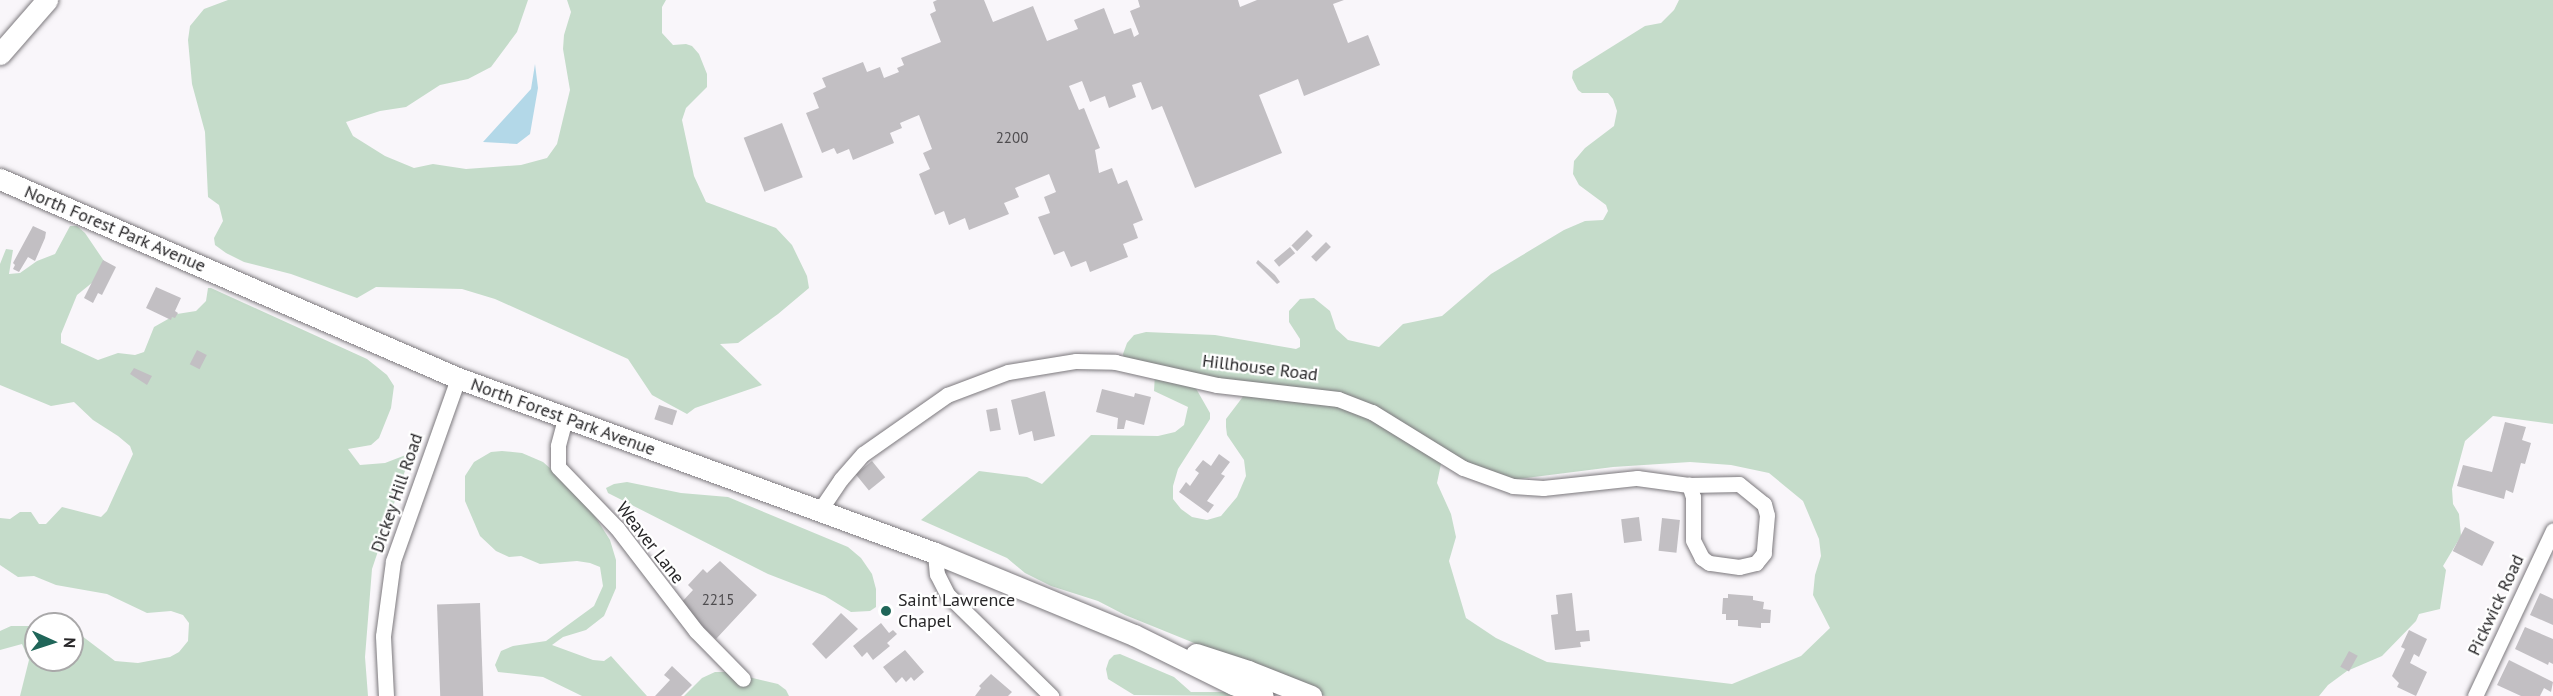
<!DOCTYPE html>
<html>
<head>
<meta charset="utf-8">
<style>
  body { margin:0 }
  #map { position:relative; width:2553px; height:696px; overflow:hidden; background:#f9f6fa; font-family:"PT Sans",sans-serif }
  div>[style] { position:absolute }
  .green>* { inset:0; background:#c5dcca }
  .water>* { inset:0; background:#b3d8e8 }
  .building>* { inset:0; background:#c2bfc3; transform-origin:0 0 }
  .roads { filter:drop-shadow(0 0 2px #7c797d) drop-shadow(0 0 2px #7c797d) }
  .street>* { height:15px; margin:-7.5px; padding:0 7.5px; transform-origin:7.5px; border-radius:7.5px; background:#fff }
  .secondary>* { height:21px; margin:-10.5px; padding:0 10.5px; transform-origin:10.5px; border-radius:10.5px; background:#fff }
  .dots>* { width:16px; height:16px; translate:-50% -50%; box-sizing:border-box; border:3px solid #fff; border-radius:50% }
  span { translate:-50% -50%; white-space:nowrap; text-align:center; line-height:1.15; -webkit-text-stroke:4.5px #fff; paint-order:stroke }
  .number-label { font-size:15px; color:#4e4c4f }
  .number-label span { -webkit-text-stroke-width:0 }
  .street-label { font-size:18px; color:#272628 }
  .poi-label { font-size:18px; color:#272628 }
  .left { translate:0 -50%; text-align:left }
  .north { position:absolute; left:24px; top:612px; width:60px; height:60px; box-sizing:border-box; background:#fff; border:2px solid #a9a8a9; border-radius:50%; rotate:93deg; font-size:16px; font-weight:700; line-height:24px; text-align:center; color:#272628 }
  .north::after { content:''; display:block; margin:auto; width:21px; height:27px; background:#206659; clip-path:polygon(50% 0,100% 100%,50% 72%,0 100%) }
</style>
</head>
<body>
<div id="map">
  <div class="green">
    <i style="clip-path:polygon(228px 0,528px 0,517px 32px,491px 67px,468px 79px,440px 85px,406px 107px,380px 111px,346px 122px,353px 136px,385px 156px,414px 168px,433px 164px,466px 169px,521px 165px,547px 158px,557px 144px,570px 90px,563px 49px,564px 35px,571px 12px,567px 0,666px 0,662px 7px,662px 33px,673px 45px,686px 44px,692px 46px,699px 54px,707px 74px,707px 87px,686px 108px,682px 120px,694px 176px,706px 202px,776px 228px,792px 245px,807px 276px,809px 288px,778px 314px,738px 343px,720px 344px,762px 385px,695px 408px,687px 414px,652px 395px,628px 359px,495px 299px,462px 289px,376px 287px,357px 298px,291px 274px,244px 262px,226px 253px,215px 245px,214px 238px,223px 221px,219px 205px,208px 197px,205px 132px,192px 84px,188px 40px,190px 26px,204px 9px)"></i>
    <i style="clip-path:polygon(1679px 0,2553px 0,2553px 424px,2493px 416px,2465px 441px,2452px 489px,2453px 504px,2459px 514px,2461px 536px,2443px 566px,2446px 570px,2440px 609px,2419px 614px,2416px 621px,2382px 656px,2347px 671px,2328px 685px,2319px 696px,1325px 696px,1125px 615px,1098px 601px,1051px 586px,1025px 573px,1007px 558px,921px 520px,979px 471px,1027px 477px,1042px 484px,1091px 435px,1158px 436px,1175px 432px,1184px 425px,1188px 407px,1154px 391px,1155px 374px,1194px 385px,1210px 413px,1210px 419px,1178px 469px,1173px 486px,1173px 499px,1181px 509px,1192px 517px,1207px 520px,1221px 516px,1237px 497px,1246px 476px,1244px 460px,1227px 435px,1226px 427px,1226px 419px,1245px 394px,1329px 401px,1374px 420px,1442px 459px,1437px 483px,1451px 514px,1456px 537px,1449px 561px,1466px 618px,1496px 638px,1547px 662px,1732px 684px,1801px 656px,1830px 628px,1813px 595px,1815px 575px,1821px 556px,1819px 539px,1803px 501px,1769px 473px,1731px 465px,1690px 462px,1613px 467px,1511px 480px,1440px 451px,1382px 413px,1350px 399px,1322px 393px,1226px 383px,1124px 359px,1123px 354px,1127px 343px,1134px 335px,1146px 332px,1215px 335px,1296px 349px,1300px 347px,1300px 339px,1289px 322px,1289px 311px,1300px 299px,1314px 298px,1330px 311px,1336px 329px,1348px 340px,1379px 347px,1403px 324px,1442px 316px,1491px 274px,1564px 230px,1585px 221px,1603px 220px,1608px 211px,1606px 205px,1579px 185px,1573px 174px,1574px 161px,1585px 148px,1614px 126px,1617px 111px,1613px 99px,1608px 93px,1582px 93px,1578px 90px,1572px 78px,1573px 71px,1645px 26px,1661px 23px,1674px 10px)"></i>
    <i style="clip-path:polygon(70px 226px,77px 226px,85px 233px,104px 261px,93px 282px,77px 295px,61px 334px,61px 343px,98px 360px,118px 353px,135px 355px,144px 352px,154px 327px,177px 314px,196px 311px,206px 301px,208px 288px,211px 288px,367px 359px,387px 375px,394px 386px,391px 408px,379px 438px,371px 445px,348px 449px,360px 465px,385px 463px,411px 453px,372px 569px,365px 657px,368px 696px,20px 696px,29px 660px,22px 644px,0 650px,0 631px,11px 626px,36px 626px,36px 660px,72px 660px,72px 633px,82px 636px,115px 661px,138px 663px,170px 657px,179px 652px,188px 641px,189px 623px,183px 615px,171px 611px,147px 613px,107px 594px,56px 585px,34px 576px,18px 577px,0 565px,0 518px,10px 519px,20px 512px,31px 512px,39px 524px,46px 524px,62px 507px,101px 517px,107px 511px,133px 454px,130px 446px,118px 436px,93px 420px,74px 402px,51px 406px,0 385px,0 264px,6px 249px,13px 250px,9px 274px,20px 273px,37px 261px,55px 254px)"></i>
    <i style="clip-path:polygon(502px 451px,522px 453px,543px 462px,582px 496px,610px 540px,616px 560px,616px 588px,604px 616px,586px 630px,563px 637px,552px 645px,593px 660px,604px 661px,611px 656px,647px 696px,582px 696px,543px 677px,498px 672px,495px 665px,501px 651px,513px 646px,546px 641px,594px 606px,603px 586px,600px 567px,590px 563px,577px 561px,540px 564px,521px 556px,509px 557px,496px 551px,480px 536px,465px 501px,465px 476px,474px 462px,491px 452px)"></i>
    <i style="clip-path:polygon(627px 482px,681px 493px,728px 497px,848px 547px,861px 558px,872px 574px,876px 589px,876px 607px,870px 611px,851px 612px,825px 596px,768px 574px,608px 493px,606px 488px,614px 484px)"></i>
    <i style="clip-path:polygon(1120px 654px,1174px 677px,1191px 692px,1227px 692px,1234px 696px,1134px 695px,1108px 679px,1106px 669px,1109px 660px,1114px 655px)"></i>
    <i style="clip-path:polygon(715px 672px,728px 672px,778px 684px,786px 690px,789px 696px,684px 696px,702px 678px)"></i>
  </div>
  <div class="water">
    <i style="clip-path:polygon(535px 64px,538px 88px,530px 134px,517px 144px,483px 142px,531px 89px)"></i>
  </div>
  <div class="building">
    <i style="clip-path:polygon(937px 0,984px 0,993px 22px,1033px 6px,1047px 41px,1078px 29px,1074px 20px,1104px 8px,1114px 34px,1131px 28px,1134px 37px,1139px 34px,1130px 11px,1140px 7px,1138px 0,1238px 0,1240px 7px,1257px 0,1344px 0,1333px 4px,1348px 43px,1368px 35px,1380px 65px,1304px 96px,1298px 79px,1259px 95px,1282px 153px,1195px 188px,1162px 106px,1152px 110px,1141px 82px,1132px 85px,1136px 97px,1109px 108px,1105px 96px,1090px 102px,1082px 81px,1069px 86px,1079px 110px,1084px 108px,1100px 148px,1095px 150px,1099px 173px,1112px 168px,1118px 184px,1127px 180px,1143px 220px,1133px 224px,1138px 238px,1123px 244px,1128px 257px,1090px 272px,1086px 261px,1071px 267px,1064px 251px,1054px 255px,1038px 217px,1050px 213px,1044px 197px,1056px 192px,1049px 174px,1015px 188px,1019px 197px,1004px 203px,1009px 214px,969px 230px,965px 218px,949px 225px,944px 211px,935px 215px,919px 174px,930px 169px,923px 153px,932px 149px,919px 115px,900px 123px,902px 128px,890px 133px,894px 143px,853px 160px,849px 149px,837px 154px,834px 148px,822px 153px,806px 113px,819px 108px,813px 93px,826px 87px,822px 78px,863px 62px,867px 72px,880px 67px,884px 78px,899px 72px,897px 68px,904px 65px,901px 58px,941px 42px,930px 14px,936px 11px,933px 2px)"></i>
    <i style="left:782px;top:123px;width:58px;height:41px;rotate:69deg"></i>
    <i style="clip-path:polygon(33px 226px,46px 232px,45px 238px,35px 261px,28px 257px,19px 272px,13px 269px,15px 265px,13px 263px)"></i>
    <i style="left:1307px;top:230px;width:8px;height:22px;rotate:45deg"></i>
    <i style="left:1326px;top:242px;width:7px;height:21px;rotate:45deg"></i>
    <i style="left:1290px;top:247px;width:8px;height:21px;rotate:50deg"></i>
    <i style="clip-path:polygon(103px 260px,116px 267px,102px 295px,98px 293px,93px 303px,84px 298px)"></i>
    <i style="clip-path:polygon(1258px 260px,1275px 275px,1280px 282px,1277px 284px,1256px 263px)"></i>
    <i style="clip-path:polygon(156px 287px,181px 298px,175px 311px,178px 313px,175px 318px,172px 317px,171px 320px,146px 308px)"></i>
    <i style="left:197px;top:350px;width:11px;height:16px;rotate:27deg"></i>
    <i style="clip-path:polygon(134px 368px,152px 376px,147px 385px,130px 374px)"></i>
    <i style="clip-path:polygon(1102px 389px,1134px 397px,1135px 393px,1151px 397px,1144px 425px,1126px 420px,1124px 429px,1117px 429px,1118px 418px,1096px 412px)"></i>
    <i style="clip-path:polygon(1045px 391px,1055px 436px,1034px 441px,1032px 431px,1019px 435px,1011px 400px)"></i>
    <i style="left:659px;top:405px;width:19px;height:15px;rotate:18deg"></i>
    <i style="left:997px;top:408px;width:22px;height:11px;rotate:80deg"></i>
    <i style="clip-path:polygon(2505px 422px,2526px 427px,2522px 440px,2531px 443px,2525px 464px,2521px 463px,2513px 493px,2506px 490px,2504px 499px,2457px 486px,2463px 465px,2492px 472px)"></i>
    <i style="clip-path:polygon(1219px 454px,1230px 462px,1221px 474px,1225px 476px,1207px 501px,1214px 505px,1208px 513px,1179px 492px,1186px 482px,1190px 486px,1199px 473px,1195px 470px,1203px 460px,1211px 466px)"></i>
    <i style="left:872px;top:461px;width:21px;height:21px;rotate:51deg"></i>
    <i style="left:1639px;top:517px;width:24px;height:18px;rotate:83deg"></i>
    <i style="left:1662px;top:518px;width:18px;height:33px;rotate:6deg"></i>
    <i style="left:2465px;top:527px;width:33px;height:27px;rotate:27deg"></i>
    <i style="clip-path:polygon(720px 561px,757px 595px,716px 639px,679px 605px,693px 590px,688px 585px,703px 569px,707px 573px)"></i>
    <i style="clip-path:polygon(1572px 593px,1576px 631px,1589px 630px,1590px 641px,1580px 642px,1581px 647px,1555px 650px,1551px 615px,1558px 614px,1556px 595px)"></i>
    <i style="clip-path:polygon(2540px 593px,2553px 599px,2553px 625px,2530px 615px)"></i>
    <i style="clip-path:polygon(1728px 594px,1753px 596px,1753px 600px,1764px 602px,1763px 609px,1771px 610px,1770px 623px,1761px 623px,1761px 628px,1738px 626px,1738px 620px,1726px 620px,1726px 614px,1722px 614px,1723px 598px,1728px 598px)"></i>
    <i style="left:480px;top:603px;width:93px;height:43px;rotate:88deg"></i>
    <i style="clip-path:polygon(841px 613px,858px 629px,826px 659px,812px 644px)"></i>
    <i style="clip-path:polygon(881px 623px,889px 633px,893px 630px,897px 634px,887px 643px,890px 646px,873px 660px,867px 652px,862px 657px,853px 646px)"></i>
    <i style="clip-path:polygon(2525px 627px,2553px 639px,2553px 664px,2549px 662px,2548px 665px,2515px 649px)"></i>
    <i style="clip-path:polygon(2409px 630px,2427px 639px,2419px 657px,2414px 654px,2410px 663px,2427px 672px,2416px 696px,2397px 687px,2399px 683px,2392px 676px,2405px 649px,2401px 647px)"></i>
    <i style="clip-path:polygon(905px 650px,924px 672px,914px 681px,911px 677px,906px 682px,902px 677px,896px 683px,883px 667px)"></i>
    <i style="left:2349px;top:651px;width:10px;height:18px;rotate:29deg"></i>
    <i style="clip-path:polygon(2509px 660px,2553px 682px,2551px 692px,2544px 688px,2540px 696px,2521px 696px,2497px 685px)"></i>
    <i style="clip-path:polygon(672px 666px,692px 685px,681px 696px,655px 696px,670px 680px,664px 675px)"></i>
    <i style="clip-path:polygon(991px 674px,1012px 692px,1008px 696px,975px 696px,981px 688px,979px 686px)"></i>
  </div>
  <div class="roads">
    <div class="street">
      <i style="left:565px;top:419px;width:28px;rotate:105deg"></i>
      <i style="left:558px;top:446px;width:21px;rotate:90deg"></i>
      <i style="left:558px;top:467px;width:85px;rotate:46deg"></i>
      <i style="left:617px;top:528px;width:130px;rotate:52.5deg"></i>
      <i style="left:696px;top:631px;width:67px;rotate:45.6deg"></i>
      <i style="left:820px;top:510px;width:37px;rotate:-56deg"></i>
      <i style="left:841px;top:479px;width:33px;rotate:-49deg"></i>
      <i style="left:863px;top:454px;width:103px;rotate:-35.1deg"></i>
      <i style="left:947px;top:395px;width:65px;rotate:-20.7deg"></i>
      <i style="left:1008px;top:372px;width:69px;rotate:-9.2deg"></i>
      <i style="left:1076px;top:361px;width:39px;rotate:1deg"></i>
      <i style="left:1115px;top:362px;width:105px;rotate:12.7deg"></i>
      <i style="left:1217px;top:385px;width:122px;rotate:6.6deg"></i>
      <i style="left:1338px;top:399px;width:36px;rotate:21deg"></i>
      <i style="left:1372px;top:412px;width:107px;rotate:31.6deg"></i>
      <i style="left:1463px;top:468px;width:53px;rotate:19.8deg"></i>
      <i style="left:1513px;top:486px;width:30px;rotate:4deg"></i>
      <i style="left:1543px;top:488px;width:95px;rotate:-6.1deg"></i>
      <i style="left:1637px;top:478px;width:52px;rotate:7.7deg"></i>
      <i style="left:1689px;top:485px;width:50px;rotate:-1.1deg"></i>
      <i style="left:1739px;top:484px;width:32px;rotate:39deg"></i>
      <i style="left:1764px;top:504px;width:11px;rotate:75deg"></i>
      <i style="left:1767px;top:515px;width:38px;rotate:95deg"></i>
      <i style="left:1764px;top:553px;width:13px;rotate:129deg"></i>
      <i style="left:1756px;top:563px;width:17px;rotate:167deg"></i>
      <i style="left:1739px;top:567px;width:30px;rotate:-172deg"></i>
      <i style="left:1709px;top:563px;width:9px;rotate:-144deg"></i>
      <i style="left:1702px;top:558px;width:20px;rotate:-117deg"></i>
      <i style="left:1693px;top:540px;width:43px;rotate:-90deg"></i>
      <i style="left:1693px;top:497px;width:13px;rotate:-108deg"></i>
      <i style="left:935px;top:553px;width:21px;rotate:85deg"></i>
      <i style="left:937px;top:574px;width:22px;rotate:63deg"></i>
      <i style="left:947px;top:594px;width:146px;rotate:44.4deg"></i>
      <i style="left:386px;top:696px;width:60px;rotate:-92.9deg"></i>
      <i style="left:383px;top:636px;width:76px;rotate:-82.4deg"></i>
      <i style="left:393px;top:561px;width:194px;rotate:-70.4deg"></i>
      <i style="left:2475px;top:696px;width:183px;rotate:-64.8deg"></i>
    </div>
    <div class="secondary">
      <i style="left:0;top:54px;width:72px;rotate:-49deg"></i>
      <i style="left:0;top:179px;width:499px;rotate:23.5deg"></i>
      <i style="left:458px;top:378px;width:508px;rotate:20.15deg"></i>
      <i style="left:935px;top:553px;width:215px;rotate:22.4deg"></i>
      <i style="left:1134px;top:635px;width:110px;rotate:26.3deg"></i>
      <i style="left:1233px;top:684px;width:32px;rotate:22deg"></i>
      <i style="left:1196px;top:654px;width:55px;rotate:18.1deg"></i>
      <i style="left:1248px;top:671px;width:68px;rotate:21.6deg"></i>
    </div>
  </div>
  <div class="dots">
    <i style="left:886px;top:611px;background:#206659"></i>
  </div>
  <div class="number-label">
    <span style="left:1012px;top:138px">2200</span>
    <span style="left:718px;top:600px">2215</span>
  </div>
  <div class="street-label">
    <span style="left:115px;top:229px;rotate:23deg">North Forest Park Avenue</span>
    <span style="left:1260px;top:368px;rotate:7deg">Hillhouse Road</span>
    <span style="left:563px;top:417px;rotate:20deg">North Forest Park Avenue</span>
    <span style="left:397px;top:493px;rotate:-71deg">Dickey Hill Road</span>
    <span style="left:650px;top:543px;rotate:52deg">Weaver Lane</span>
    <span style="left:2496px;top:605px;rotate:-65deg">Pickwick Road</span>
  </div>
  <div class="poi-label">
    <span class="left" style="left:898px;top:611px">Saint Lawrence<br>Chapel</span>
  </div>
  <div class="north">N</div>
</div>
</body>
</html>
